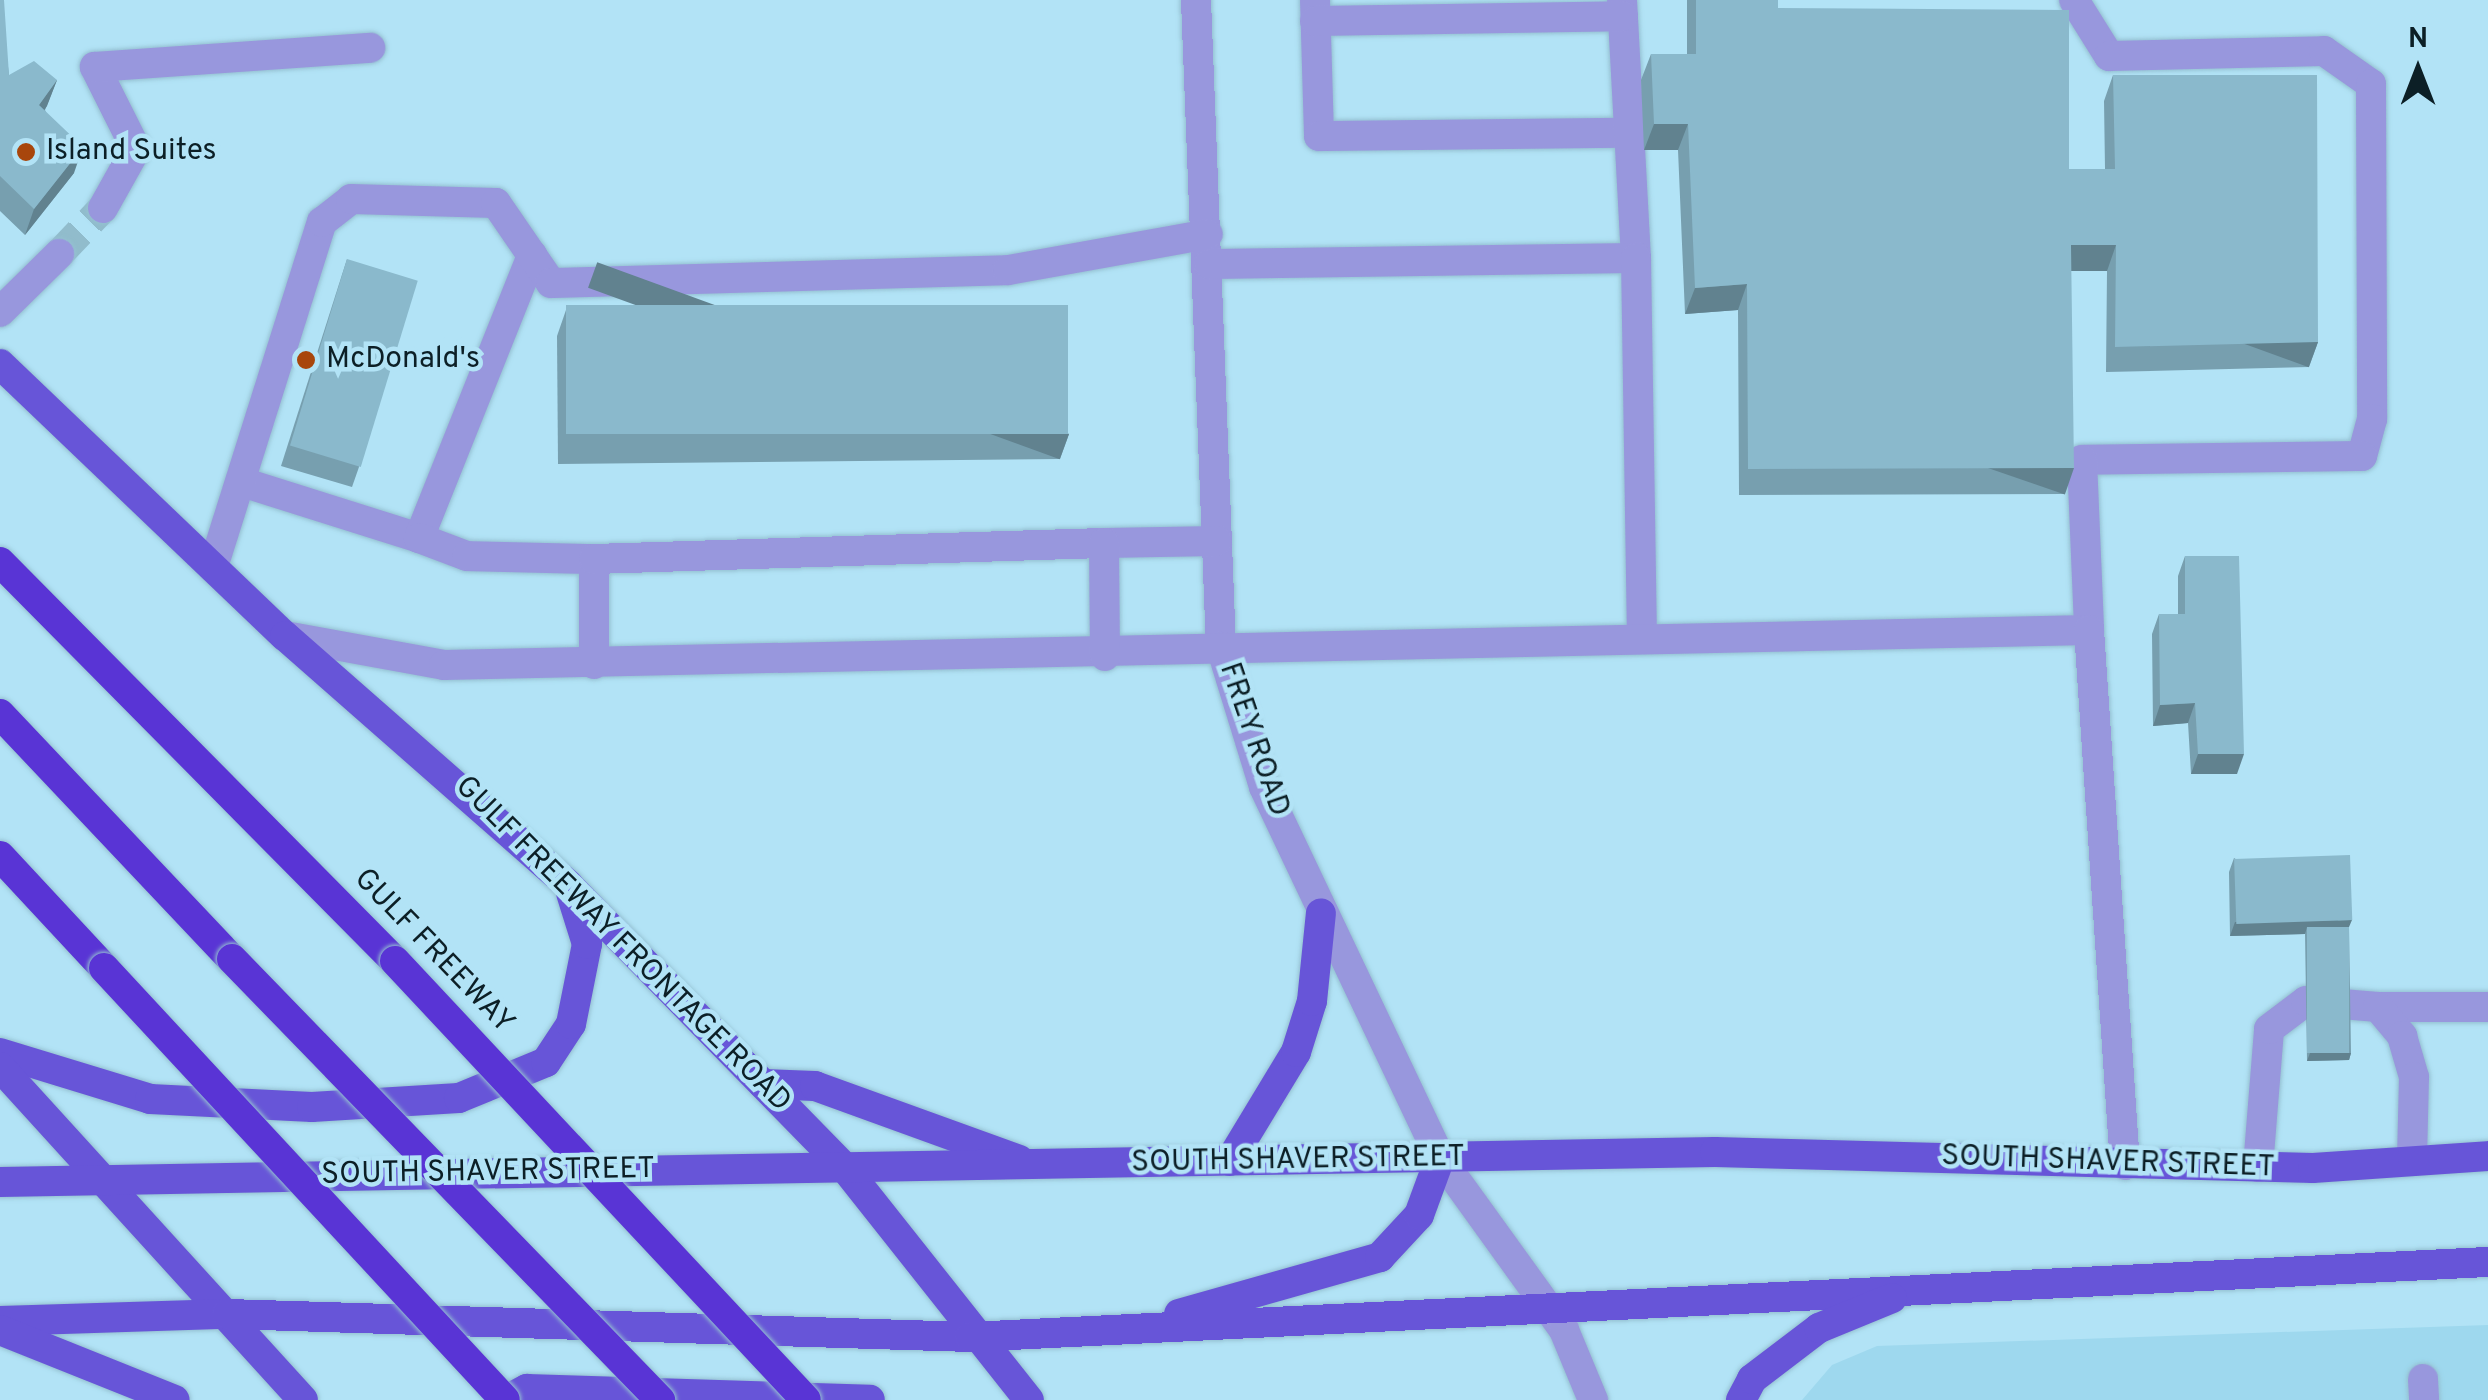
<!DOCTYPE html>
<html>
<head>
<meta charset="utf-8">
<style>
  body { margin:0 }
  #map { position:relative; width:2488px; height:1400px; overflow:hidden; background:#b2e3f6; font-family:Overpass,sans-serif }
  div>[style] { position:absolute }
  .built>* { inset:0; background:#9ed8ee }
  .minor-tunnel>* { height:30px; margin-top:-15px; transform-origin:0; background:repeating-linear-gradient(90deg,#91bccc 0 30px,transparent 0 45px) }
  .roads { filter:drop-shadow(0 0 2px #94c0d1) drop-shadow(0 0 2px #94c0d1) }
  .minor>* { height:30px; margin:-15px; padding:0 15px; transform-origin:15px; border-radius:15px; background:#9897dd }
  .major>* { height:30px; margin:-15px; padding:0 15px; transform-origin:15px; border-radius:15px; background:#6755d8 }
  .highway>* { height:30px; margin:-15px; padding:0 15px; transform-origin:15px; border-radius:15px; background:#5934d5 }
  .bridges { filter:drop-shadow(0 0 2px #94c0d1) drop-shadow(0 0 2px #94c0d1) }
  .highway-bridge>* { height:30px; margin:-15px; padding:0 15px; transform-origin:15px; border-radius:15px; background:#5934d5 }
  .wall>* { inset:0; background:#779faf }
  .shaded-wall>* { inset:0; background:#61828f; transform-origin:0 0 }
  .building>* { inset:0; background:#8ab9cc; transform-origin:0 0 }
  .dots>* { width:28px; height:28px; translate:-50% -50%; box-sizing:border-box; border:5px solid #b2e3f6; border-radius:50% }
  span { translate:-50% -50%; white-space:nowrap; text-align:center; line-height:1.15; -webkit-text-stroke:9px #b2e3f6; paint-order:stroke }
  .poi-label { font-size:30px; color:#0c1f26 }
  .left { translate:0 -50%; text-align:left }
  .street-label { font-size:30px; color:#0c1f26 }
  .north { position:absolute; left:2368px; top:20px; width:100px; height:100px; -webkit-text-stroke:8px #b2e3f6; paint-order:stroke; rotate:0deg; font-size:28px; font-weight:700; line-height:40px; text-align:center; color:#0c1f26 }
  .north::after { content:''; display:block; margin:auto; width:35px; height:45px; background:#0c1f26; clip-path:polygon(50% 0,100% 100%,50% 72%,0 100%) }
</style>
</head>
<body>
<div id="map">
  <div class="built">
    <i style="clip-path:polygon(2488px 1325px,2488px 1400px,1802px 1400px,1832px 1365px,1877px 1346px)"></i>
  </div>
  <div class="minor-tunnel">
    <i style="left:59px;top:254px;width:64px;rotate:-46.3deg"></i>
  </div>
  <div class="roads">
    <div class="minor">
      <i style="left:1196px;top:0;width:647px;rotate:87.79deg"></i>
      <i style="left:1221px;top:647px;width:146px;rotate:72.9deg"></i>
      <i style="left:1264px;top:787px;width:411px;rotate:64.6deg"></i>
      <i style="left:1440px;top:1158px;width:212px;rotate:54.2deg"></i>
      <i style="left:1564px;top:1330px;width:76px;rotate:67.5deg"></i>
      <i style="left:1315px;top:0;width:136px;rotate:88.3deg"></i>
      <i style="left:1319px;top:136px;width:311px;rotate:-0.6deg"></i>
      <i style="left:1622px;top:0;width:258px;rotate:86.9deg"></i>
      <i style="left:2074px;top:0;width:66px;rotate:58deg"></i>
      <i style="left:2109px;top:56px;width:215px;rotate:-1.3deg"></i>
      <i style="left:2324px;top:51px;width:57px;rotate:35.1deg"></i>
      <i style="left:2371px;top:84px;width:335px;rotate:89.8deg"></i>
      <i style="left:2372px;top:419px;width:38px;rotate:105deg"></i>
      <i style="left:2362px;top:456px;width:280px;rotate:179.2deg"></i>
      <i style="left:2082px;top:460px;width:170px;rotate:87.6deg"></i>
      <i style="left:1315px;top:21px;width:308px;rotate:-0.9deg"></i>
      <i style="left:103px;top:208px;width:68px;rotate:-60.8deg"></i>
      <i style="left:136px;top:149px;width:92px;rotate:-116.6deg"></i>
      <i style="left:95px;top:67px;width:276px;rotate:-4deg"></i>
      <i style="left:1209px;top:264px;width:427px;rotate:-0.8deg"></i>
      <i style="left:1636px;top:258px;width:381px;rotate:89.1deg"></i>
      <i style="left:0;top:312px;width:83px;rotate:-44.5deg"></i>
      <i style="left:245px;top:483px;width:182px;rotate:17.5deg"></i>
      <i style="left:419px;top:538px;width:305px;rotate:-68.2deg"></i>
      <i style="left:419px;top:538px;width:51px;rotate:20.6deg"></i>
      <i style="left:467px;top:556px;width:127px;rotate:1.4deg"></i>
      <i style="left:1104px;top:543px;width:113px;rotate:-1deg"></i>
      <i style="left:213px;top:567px;width:362px;rotate:-72.5deg"></i>
      <i style="left:322px;top:222px;width:37px;rotate:-38deg"></i>
      <i style="left:351px;top:199px;width:145px;rotate:1.6deg"></i>
      <i style="left:496px;top:203px;width:97px;rotate:55.5deg"></i>
      <i style="left:551px;top:283px;width:457px;rotate:-1.6deg"></i>
      <i style="left:1008px;top:270px;width:203px;rotate:-10.2deg"></i>
      <i style="left:285px;top:636px;width:162px;rotate:10.3deg"></i>
      <i style="left:444px;top:665px;width:1645px;rotate:-1.22deg"></i>
      <i style="left:2089px;top:630px;width:536px;rotate:86.15deg"></i>
      <i style="left:594px;top:664px;width:105px;rotate:-90deg"></i>
      <i style="left:594px;top:559px;width:510px;rotate:-1.8deg"></i>
      <i style="left:1104px;top:543px;width:113px;rotate:89.5deg"></i>
      <i style="left:2378px;top:1007px;width:110px"></i>
      <i style="left:2258px;top:1167px;width:138px;rotate:-85.4deg"></i>
      <i style="left:2269px;top:1029px;width:46px;rotate:-37.1deg"></i>
      <i style="left:2306px;top:1001px;width:72px;rotate:4.8deg"></i>
      <i style="left:2378px;top:1007px;width:38px;rotate:50deg"></i>
      <i style="left:2402px;top:1036px;width:43px;rotate:73.7deg"></i>
      <i style="left:2414px;top:1077px;width:84px;rotate:91.4deg"></i>
      <i style="left:2423px;top:1379px;width:21px;rotate:87deg"></i>
    </div>
    <div class="major">
      <i style="left:0;top:364px;width:394px;rotate:43.7deg"></i>
      <i style="left:285px;top:636px;width:377px;rotate:41.3deg"></i>
      <i style="left:568px;top:885px;width:396px;rotate:45.6deg"></i>
      <i style="left:845px;top:1168px;width:296px;rotate:51.6deg"></i>
      <i style="left:0;top:1053px;width:157px;rotate:17deg"></i>
      <i style="left:150px;top:1099px;width:162px;rotate:2.8deg"></i>
      <i style="left:312px;top:1107px;width:147px;rotate:-3.5deg"></i>
      <i style="left:459px;top:1098px;width:94px;rotate:-22.5deg"></i>
      <i style="left:546px;top:1062px;width:45px;rotate:-56.7deg"></i>
      <i style="left:571px;top:1024px;width:82px;rotate:-78.7deg"></i>
      <i style="left:587px;top:944px;width:53px;rotate:-107.4deg"></i>
      <i style="left:0;top:1067px;width:450px;rotate:47.7deg"></i>
      <i style="left:763px;top:1084px;width:52px;rotate:2.2deg"></i>
      <i style="left:815px;top:1086px;width:217px;rotate:19.9deg"></i>
      <i style="left:1230px;top:1161px;width:127px;rotate:-58.8deg"></i>
      <i style="left:1296px;top:1052px;width:53px;rotate:-72.6deg"></i>
      <i style="left:1312px;top:1001px;width:88px;rotate:-84.2deg"></i>
      <i style="left:0;top:1182px;width:1715px;rotate:-1deg"></i>
      <i style="left:1715px;top:1152px;width:598px;rotate:1.53deg"></i>
      <i style="left:2313px;top:1168px;width:175px;rotate:-3.9deg"></i>
      <i style="left:1179px;top:1314px;width:209px;rotate:-15.8deg"></i>
      <i style="left:1380px;top:1257px;width:57px;rotate:-47.1deg"></i>
      <i style="left:1419px;top:1215px;width:61px;rotate:-69.8deg"></i>
      <i style="left:0;top:1321px;width:227px;rotate:-1.8deg"></i>
      <i style="left:227px;top:1314px;width:743px;rotate:1.77deg"></i>
      <i style="left:970px;top:1337px;width:1520px;rotate:-2.83deg"></i>
      <i style="left:0;top:1330px;width:188px;rotate:21.8deg"></i>
      <i style="left:506px;top:1400px;width:24px;rotate:-28deg"></i>
      <i style="left:527px;top:1389px;width:343px;rotate:1.8deg"></i>
      <i style="left:1741px;top:1400px;width:24px;rotate:-62deg"></i>
      <i style="left:1752px;top:1379px;width:84px;rotate:-37.3deg"></i>
      <i style="left:1819px;top:1328px;width:79px;rotate:-22.3deg"></i>
    </div>
    <div class="highway">
      <i style="left:0;top:562px;width:561px;rotate:45.29deg"></i>
      <i style="left:0;top:714px;width:337px;rotate:46.6deg"></i>
      <i style="left:0;top:856px;width:153px;rotate:47.1deg"></i>
    </div>
  </div>
  <div class="bridges">
    <div class="highway-bridge">
      <i style="left:232px;top:959px;width:615px;rotate:45.86deg"></i>
      <i style="left:395px;top:961px;width:601px;rotate:46.89deg"></i>
      <i style="left:104px;top:968px;width:589px;rotate:47.13deg"></i>
    </div>
  </div>
  <div class="wall">
    <i style="clip-path:polygon(0 0,9px 75px,57px 80px,45px 110px,74px 173px,25px 235px,0 211px)"></i>
    <i style="clip-path:polygon(1687px 0,1778px 0,1778px 8px,2069px 169px,2105px 169px,2104px 101px,2113px 75px,2318px 342px,2309px 367px,2106px 372px,2107px 271px,2071px 271px,2065px 494px,1739px 495px,1738px 310px,1685px 314px,1678px 150px,1644px 150px,1641px 80px,1651px 54px,1687px 54px)"></i>
    <i style="clip-path:polygon(347px 259px,359px 467px,352px 487px,281px 466px)"></i>
    <i style="clip-path:polygon(566px 310px,1069px 434px,1060px 459px,558px 464px,557px 336px)"></i>
    <i style="clip-path:polygon(2185px 556px,2237px 774px,2191px 774px,2188px 723px,2153px 726px,2152px 634px,2159px 614px,2178px 614px,2178px 576px)"></i>
    <i style="clip-path:polygon(2234px 858px,2349px 927px,2351px 1053px,2349px 1060px,2307px 1061px,2305px 934px,2230px 936px,2229px 872px)"></i>
  </div>
  <div class="shaded-wall">
    <i style="clip-path:polygon(57px 80px,47px 106px,30px 131px,39px 105px)"></i>
    <i style="clip-path:polygon(1654px 124px,1688px 124px,1678px 150px,1644px 150px)"></i>
    <i style="clip-path:polygon(83px 147px,74px 173px,25px 235px,34px 209px)"></i>
    <i style="clip-path:polygon(2071px 245px,2116px 245px,2107px 271px,2061px 271px)"></i>
    <i style="clip-path:polygon(1747px 284px,1738px 310px,1685px 314px,1695px 288px)"></i>
    <i style="left:2318px;top:342px;width:27px;height:203px;rotate:110deg"></i>
    <i style="left:1069px;top:434px;width:27px;height:502px;rotate:110deg"></i>
    <i style="left:2074px;top:468px;width:28px;height:326px;rotate:109deg"></i>
    <i style="clip-path:polygon(2195px 703px,2188px 723px,2153px 726px,2160px 705px)"></i>
    <i style="clip-path:polygon(2198px 754px,2244px 754px,2237px 774px,2191px 774px)"></i>
    <i style="clip-path:polygon(2352px 920px,2346px 934px,2307px 927px,2305px 934px,2230px 936px,2235px 922px)"></i>
    <i style="clip-path:polygon(2310px 1053px,2351px 1053px,2349px 1060px,2307px 1061px)"></i>
  </div>
  <div class="building">
    <i style="clip-path:polygon(0 0,4px 0,9px 75px,34px 61px,57px 80px,39px 105px,83px 147px,34px 209px,0 176px)"></i>
    <i style="clip-path:polygon(1696px 0,1778px 0,1778px 8px,2069px 10px,2069px 169px,2115px 169px,2113px 75px,2317px 75px,2318px 342px,2115px 347px,2116px 245px,2071px 245px,2074px 468px,1748px 469px,1747px 284px,1695px 288px,1688px 124px,1654px 124px,1651px 54px,1696px 54px)"></i>
    <i style="left:347px;top:259px;width:74px;height:195px;rotate:17deg"></i>
    <i style="left:1068px;top:305px;width:129px;height:502px;rotate:90deg"></i>
    <i style="clip-path:polygon(2185px 556px,2239px 556px,2244px 754px,2198px 754px,2195px 703px,2160px 705px,2159px 614px,2185px 614px)"></i>
    <i style="left:2350px;top:855px;width:65px;height:116px;rotate:88deg"></i>
    <i style="left:2307px;top:927px;width:42px;height:126px"></i>
  </div>
  <div class="dots">
    <i style="left:26px;top:152px;background:#a8460c"></i>
    <i style="left:306px;top:360px;background:#a8460c"></i>
  </div>
  <div class="poi-label">
    <span class="left" style="left:46px;top:152px">Island Suites</span>
    <span class="left" style="left:326px;top:360px">McDonald's</span>
  </div>
  <div class="street-label">
    <span style="left:1253px;top:740px;rotate:71deg">FREY ROAD</span>
    <span style="left:622px;top:945px;rotate:45deg">GULF FREEWAY FRONTAGE ROAD</span>
    <span style="left:433px;top:952px;rotate:46deg">GULF FREEWAY</span>
    <span style="left:1298px;top:1161px;rotate:-1deg">SOUTH SHAVER STREET</span>
    <span style="left:2108px;top:1163px;rotate:2deg">SOUTH SHAVER STREET</span>
    <span style="left:488px;top:1173px;rotate:-1deg">SOUTH SHAVER STREET</span>
  </div>
  <div class="north">N</div>
</div>
</body>
</html>
